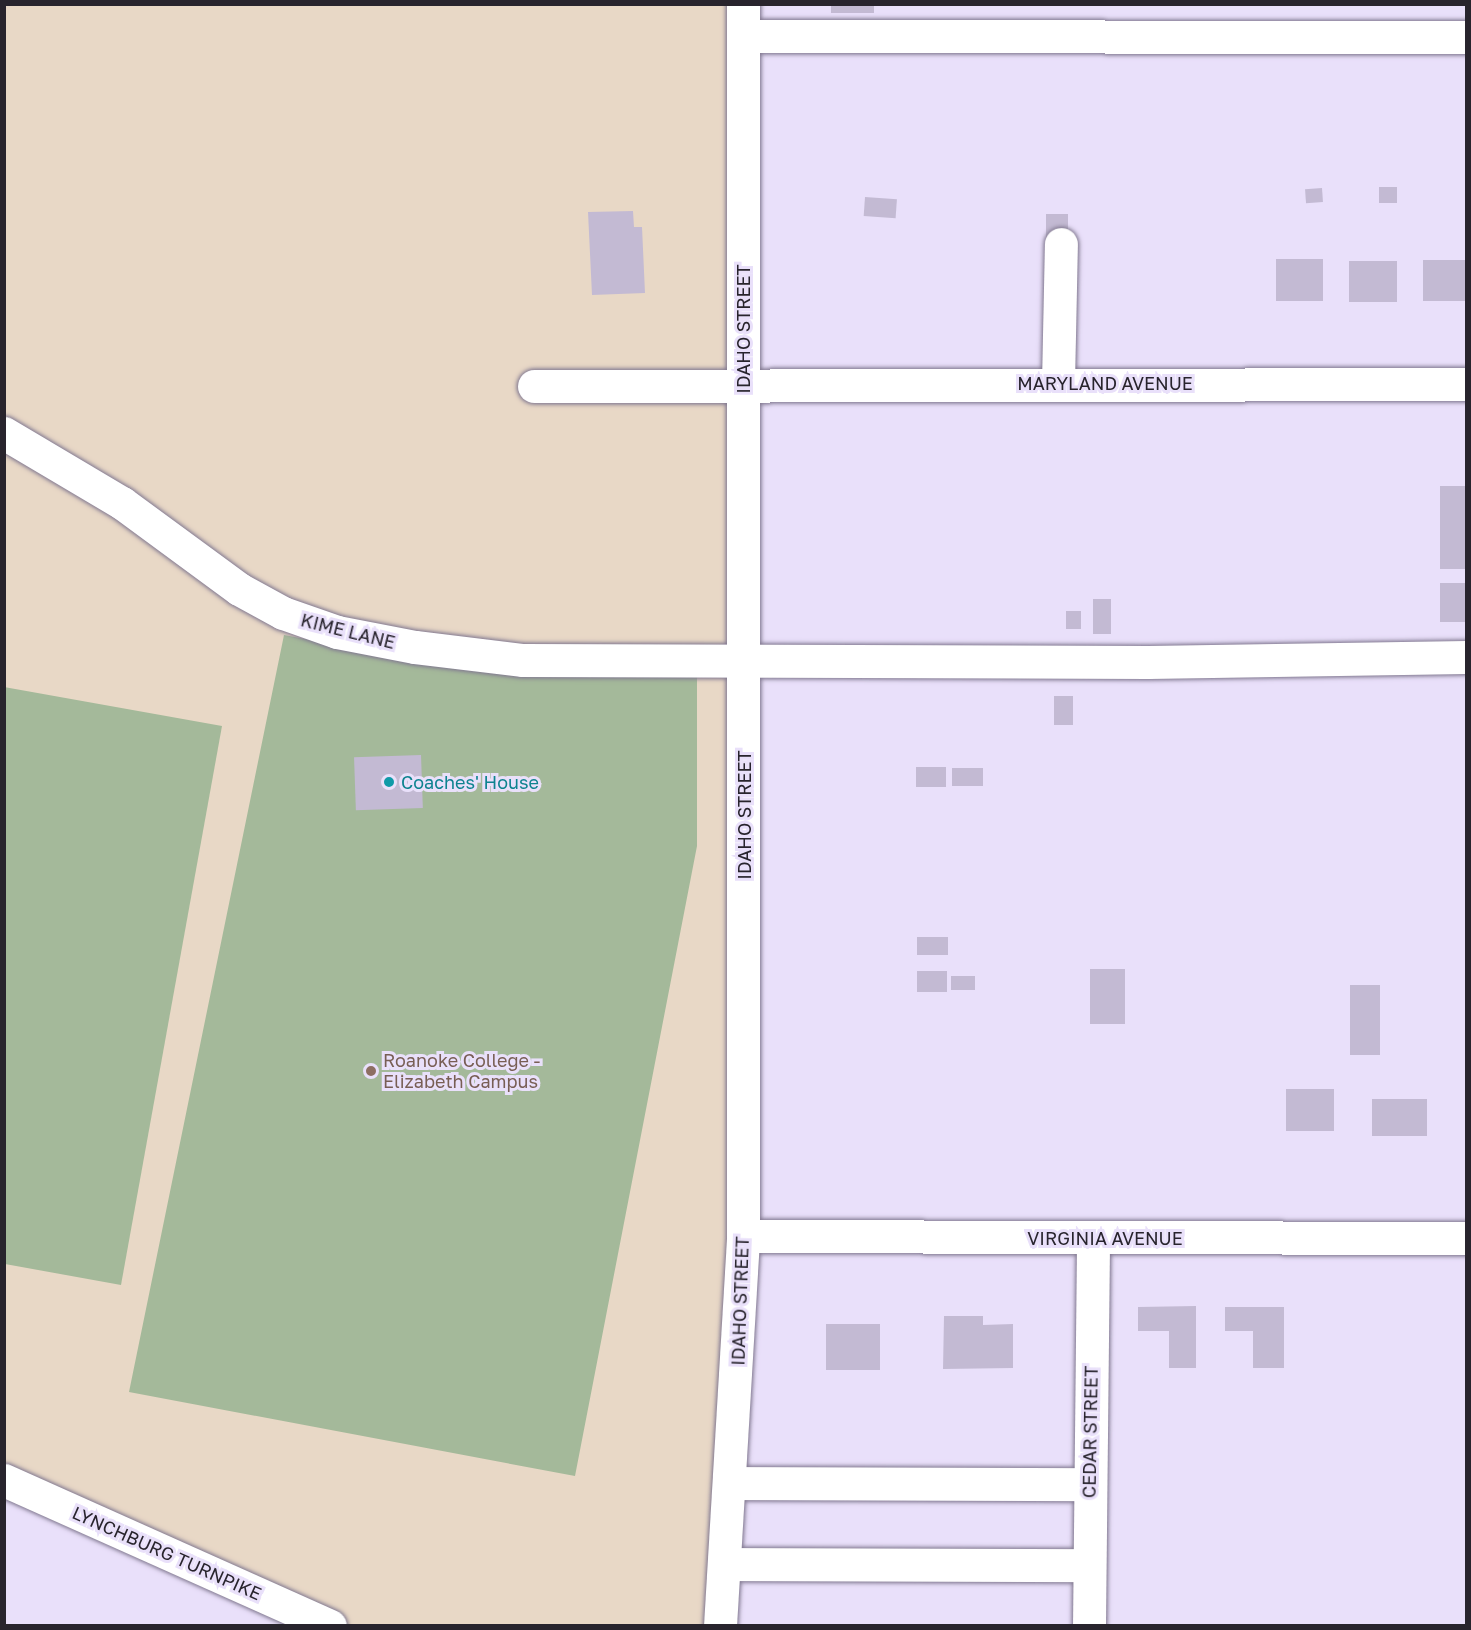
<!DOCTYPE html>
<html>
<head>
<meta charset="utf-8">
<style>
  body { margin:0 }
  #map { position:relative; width:1471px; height:1630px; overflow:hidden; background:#e9e0fa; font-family:"Golos Text",sans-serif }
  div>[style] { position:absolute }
  .education>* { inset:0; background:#e8d8c6 }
  .green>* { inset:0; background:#a4b99a }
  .building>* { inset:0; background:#c3bad3; transform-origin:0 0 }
  .roads { filter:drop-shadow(0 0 2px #817890) drop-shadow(0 0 2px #817890) }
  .minor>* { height:33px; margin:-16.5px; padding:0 16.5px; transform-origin:16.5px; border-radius:16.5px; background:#fff }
  .dots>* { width:16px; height:16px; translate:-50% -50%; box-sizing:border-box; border:3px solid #e9e0fa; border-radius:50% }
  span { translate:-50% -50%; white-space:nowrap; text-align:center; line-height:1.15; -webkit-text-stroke:6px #e9e0fa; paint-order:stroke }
  .street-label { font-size:18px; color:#28242d }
  .culture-label { font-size:18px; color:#0d838f }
  .left { translate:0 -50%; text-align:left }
  .education-label { font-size:18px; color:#785e54 }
  .frame { position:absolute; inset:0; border:6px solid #28242d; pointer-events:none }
</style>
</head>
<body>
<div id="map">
  <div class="education">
    <i style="clip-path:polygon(5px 5px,743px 5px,743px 384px,720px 1625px,330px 1625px,5px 1480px)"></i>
  </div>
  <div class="green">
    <i style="clip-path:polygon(284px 635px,484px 672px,697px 677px,697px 846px,575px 1476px,129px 1392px)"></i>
    <i style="clip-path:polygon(4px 687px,222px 726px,121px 1285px,5px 1264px)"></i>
  </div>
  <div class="building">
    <i style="left:831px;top:4px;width:43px;height:9px"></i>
    <i style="left:1397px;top:187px;width:16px;height:18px;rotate:90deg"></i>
    <i style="left:1322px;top:188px;width:14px;height:17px;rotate:86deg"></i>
    <i style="left:865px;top:197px;width:32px;height:19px;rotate:4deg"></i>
    <i style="clip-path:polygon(633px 211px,634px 227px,642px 227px,645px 293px,592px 295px,588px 212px)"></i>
    <i style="left:1068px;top:214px;width:30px;height:22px;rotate:90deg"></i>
    <i style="left:1323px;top:259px;width:42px;height:47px;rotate:90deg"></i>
    <i style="left:1466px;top:260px;width:41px;height:43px;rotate:90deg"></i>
    <i style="left:1349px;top:261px;width:48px;height:41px"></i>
    <i style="left:1440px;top:486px;width:26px;height:83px"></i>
    <i style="left:1440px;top:583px;width:26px;height:39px"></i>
    <i style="left:1093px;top:599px;width:18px;height:35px"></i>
    <i style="left:1066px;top:611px;width:15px;height:18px"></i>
    <i style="left:1073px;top:696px;width:29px;height:19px;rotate:90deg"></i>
    <i style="left:421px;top:755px;width:53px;height:67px;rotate:88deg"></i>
    <i style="left:916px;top:767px;width:30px;height:20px"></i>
    <i style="left:952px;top:768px;width:31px;height:18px"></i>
    <i style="left:917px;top:937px;width:31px;height:18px"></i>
    <i style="left:1090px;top:969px;width:35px;height:55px"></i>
    <i style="left:917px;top:971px;width:30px;height:21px"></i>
    <i style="left:951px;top:976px;width:24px;height:14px"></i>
    <i style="left:1350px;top:985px;width:30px;height:70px"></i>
    <i style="left:1286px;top:1089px;width:48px;height:42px"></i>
    <i style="left:1427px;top:1099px;width:37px;height:55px;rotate:90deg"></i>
    <i style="clip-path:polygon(1196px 1306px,1196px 1368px,1169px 1368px,1169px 1331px,1138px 1331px,1138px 1307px)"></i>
    <i style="clip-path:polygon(1225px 1307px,1284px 1307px,1284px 1368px,1253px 1368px,1253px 1331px,1225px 1331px)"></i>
    <i style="clip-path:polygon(944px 1316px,983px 1316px,983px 1325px,1013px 1324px,1013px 1368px,943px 1369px)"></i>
    <i style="left:826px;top:1324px;width:54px;height:46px"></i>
  </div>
  <div class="roads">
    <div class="minor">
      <i style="left:743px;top:36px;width:723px;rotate:0.08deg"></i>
      <i style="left:1058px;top:383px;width:139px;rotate:-88.8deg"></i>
      <i style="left:534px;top:386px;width:932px;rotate:-0.12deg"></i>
      <i style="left:4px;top:433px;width:137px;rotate:30.7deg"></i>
      <i style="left:122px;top:503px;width:145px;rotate:36.3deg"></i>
      <i style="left:239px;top:589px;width:50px;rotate:28.6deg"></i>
      <i style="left:283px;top:613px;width:57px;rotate:19.4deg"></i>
      <i style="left:337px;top:632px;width:79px;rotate:10.9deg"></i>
      <i style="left:415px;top:647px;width:109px;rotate:6.9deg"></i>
      <i style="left:523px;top:660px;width:625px;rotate:0.18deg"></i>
      <i style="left:1148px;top:662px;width:318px;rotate:-0.9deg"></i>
      <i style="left:743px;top:1236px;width:723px;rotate:0.16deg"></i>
      <i style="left:4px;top:1480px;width:357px;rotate:24.1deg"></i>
      <i style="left:732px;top:1483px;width:357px;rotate:0.2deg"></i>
      <i style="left:727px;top:1564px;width:362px;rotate:0.2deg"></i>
      <i style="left:720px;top:1626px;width:391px;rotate:-86.6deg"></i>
      <i style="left:743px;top:1236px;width:1232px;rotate:-90deg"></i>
      <i style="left:1089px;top:1626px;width:388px;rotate:-89.4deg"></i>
    </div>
  </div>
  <div class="dots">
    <i style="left:389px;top:782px;background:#0f9aa8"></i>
    <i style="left:371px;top:1071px;background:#8d6e63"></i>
  </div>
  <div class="street-label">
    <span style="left:743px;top:329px;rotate:-90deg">IDAHO STREET</span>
    <span style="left:1105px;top:383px">MARYLAND AVENUE</span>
    <span style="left:348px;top:631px;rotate:14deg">KIME LANE</span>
    <span style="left:744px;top:815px;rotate:-90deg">IDAHO STREET</span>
    <span style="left:1105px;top:1238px">VIRGINIA AVENUE</span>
    <span style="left:740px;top:1301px;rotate:-88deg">IDAHO STREET</span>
    <span style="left:1090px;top:1432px;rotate:-89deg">CEDAR STREET</span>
    <span style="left:167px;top:1553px;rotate:24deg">LYNCHBURG TURNPIKE</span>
  </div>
  <div class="culture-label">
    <span class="left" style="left:401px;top:782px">Coaches' House</span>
  </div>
  <div class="education-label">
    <span class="left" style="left:383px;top:1071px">Roanoke College -<br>Elizabeth Campus</span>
  </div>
  <div class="frame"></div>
</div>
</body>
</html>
